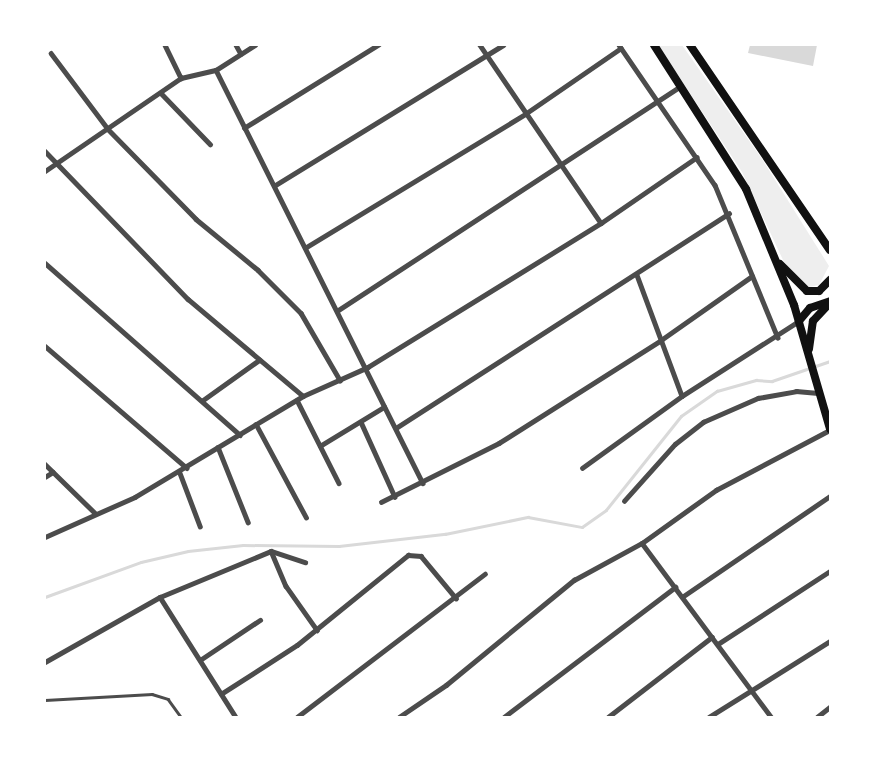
<!DOCTYPE html>
<html>
<head>
<meta charset="utf-8">
<style>
  body { margin:0 }
  #map { position:relative; width:875px; height:762px; overflow:hidden; background:#fff; font-family:Jost,sans-serif }
  div>[style] { position:absolute }
  .green>* { inset:0; background:#eee }
  .water>* { inset:0; background:#d9d9d9 }
  .stream>* { height:2.5px; margin:-1.25px; padding:0 1.25px; transform-origin:1.25px; border-radius:1.25px; background:#d9d9d9 }
  .service>* { height:2.5px; margin:-1.25px; padding:0 1.25px; transform-origin:1.25px; border-radius:1.25px; background:#4c4c4c }
  .minor>* { height:4.5px; margin:-2.25px; padding:0 2.25px; transform-origin:2.25px; border-radius:2.25px; background:#4c4c4c }
  .trunk>* { height:8px; margin:-4px; padding:0 4px; transform-origin:4px; border-radius:4px; background:#111 }
  span { translate:-50% -50%; white-space:nowrap; text-align:center; line-height:1.15; -webkit-text-stroke:4px #fff; paint-order:stroke }
  .frame { position:absolute; inset:0; border:46px solid #fff; pointer-events:none }
</style>
</head>
<body>
<div id="map">
  <div class="green">
    <i style="clip-path:polygon(658px 45px,682px 45px,762px 159px,829px 266px,819px 285px,809px 287px,798px 281px,783px 260px,742px 172px)"></i>
  </div>
  <div class="water">
    <i style="clip-path:polygon(750px 45px,817px 45px,813px 66px,748px 53px)"></i>
  </div>
  <div class="stream">
    <i style="left:45px;top:597px;width:102px;rotate:-20deg"></i>
    <i style="left:141px;top:562px;width:48px;rotate:-13.2deg"></i>
    <i style="left:188px;top:551px;width:55px;rotate:-6.2deg"></i>
    <i style="left:243px;top:545px;width:96px;rotate:0.6deg"></i>
    <i style="left:339px;top:546px;width:107px;rotate:-6.5deg"></i>
    <i style="left:445px;top:534px;width:85px;rotate:-11.6deg"></i>
    <i style="left:528px;top:517px;width:55px;rotate:10.5deg"></i>
    <i style="left:582px;top:527px;width:29px;rotate:-35deg"></i>
    <i style="left:606px;top:510px;width:120px;rotate:-51.4deg"></i>
    <i style="left:681px;top:416px;width:44px;rotate:-34.8deg"></i>
    <i style="left:717px;top:391px;width:41px;rotate:-15.8deg"></i>
    <i style="left:756px;top:380px;width:16px;rotate:4deg"></i>
    <i style="left:772px;top:381px;width:61px;rotate:-19deg"></i>
  </div>
  <div class="service">
    <i style="left:45px;top:700px;width:107px;rotate:-3.2deg"></i>
    <i style="left:152px;top:694px;width:17px;rotate:17deg"></i>
    <i style="left:168px;top:699px;width:22px;rotate:54deg"></i>
  </div>
  <div class="minor">
    <i style="left:165px;top:45px;width:37px;rotate:64deg"></i>
    <i style="left:236px;top:45px;width:10px;rotate:61deg"></i>
    <i style="left:480px;top:45px;width:215px;rotate:55.8deg"></i>
    <i style="left:619px;top:45px;width:170px;rotate:55.6deg"></i>
    <i style="left:715px;top:185px;width:165px;rotate:67.6deg"></i>
    <i style="left:51px;top:53px;width:95px;rotate:53.1deg"></i>
    <i style="left:108px;top:129px;width:126px;rotate:45.6deg"></i>
    <i style="left:196px;top:219px;width:80px;rotate:39.4deg"></i>
    <i style="left:258px;top:270px;width:61px;rotate:45deg"></i>
    <i style="left:301px;top:313px;width:78px;rotate:59.8deg"></i>
    <i style="left:216px;top:70px;width:462px;rotate:63.4deg"></i>
    <i style="left:161px;top:93px;width:71px;rotate:46.1deg"></i>
    <i style="left:244px;top:128px;width:158px;rotate:-31.8deg"></i>
    <i style="left:45px;top:151px;width:206px;rotate:46deg"></i>
    <i style="left:188px;top:299px;width:150px;rotate:40.1deg"></i>
    <i style="left:45px;top:171px;width:165px;rotate:-34.4deg"></i>
    <i style="left:181px;top:78px;width:36px;rotate:-13deg"></i>
    <i style="left:216px;top:70px;width:46px;rotate:-32.7deg"></i>
    <i style="left:274px;top:186px;width:269px;rotate:-31.6deg"></i>
    <i style="left:305px;top:248px;width:258px;rotate:-31.3deg"></i>
    <i style="left:525px;top:114px;width:116px;rotate:-34.5deg"></i>
    <i style="left:45px;top:263px;width:260px;rotate:41.4deg"></i>
    <i style="left:637px;top:275px;width:129px;rotate:69.6deg"></i>
    <i style="left:337px;top:311px;width:411px;rotate:-33.2deg"></i>
    <i style="left:45px;top:346px;width:187px;rotate:40.7deg"></i>
    <i style="left:203px;top:400px;width:69px;rotate:-35.5deg"></i>
    <i style="left:297px;top:400px;width:93px;rotate:63.2deg"></i>
    <i style="left:361px;top:422px;width:82px;rotate:65.6deg"></i>
    <i style="left:256px;top:424px;width:106px;rotate:61.7deg"></i>
    <i style="left:396px;top:428px;width:396px;rotate:-32.8deg"></i>
    <i style="left:320px;top:446px;width:75px;rotate:-31.4deg"></i>
    <i style="left:218px;top:447px;width:81px;rotate:68.2deg"></i>
    <i style="left:45px;top:464px;width:70px;rotate:44.4deg"></i>
    <i style="left:582px;top:468px;width:123px;rotate:-35.8deg"></i>
    <i style="left:682px;top:396px;width:139px;rotate:-32.7deg"></i>
    <i style="left:180px;top:473px;width:57px;rotate:69.3deg"></i>
    <i style="left:45px;top:477px;width:9px;rotate:-32deg"></i>
    <i style="left:624px;top:501px;width:76px;rotate:-48.2deg"></i>
    <i style="left:675px;top:444px;width:36px;rotate:-38deg"></i>
    <i style="left:703px;top:422px;width:60px;rotate:-23.6deg"></i>
    <i style="left:758px;top:398px;width:39px;rotate:-10deg"></i>
    <i style="left:796px;top:391px;width:22px;rotate:5deg"></i>
    <i style="left:381px;top:502px;width:132px;rotate:-26.6deg"></i>
    <i style="left:499px;top:443px;width:192px;rotate:-32.4deg"></i>
    <i style="left:661px;top:340px;width:111px;rotate:-35.1deg"></i>
    <i style="left:45px;top:537px;width:98px;rotate:-24deg"></i>
    <i style="left:135px;top:497px;width:196px;rotate:-31deg"></i>
    <i style="left:303px;top:396px;width:71px;rotate:-24deg"></i>
    <i style="left:368px;top:367px;width:274px;rotate:-31.7deg"></i>
    <i style="left:601px;top:223px;width:116px;rotate:-34.5deg"></i>
    <i style="left:642px;top:543px;width:217px;rotate:53.4deg"></i>
    <i style="left:271px;top:551px;width:38px;rotate:67deg"></i>
    <i style="left:286px;top:586px;width:54px;rotate:54.8deg"></i>
    <i style="left:160px;top:597px;width:120px;rotate:-22.5deg"></i>
    <i style="left:271px;top:551px;width:36px;rotate:18deg"></i>
    <i style="left:682px;top:597px;width:179px;rotate:-34.3deg"></i>
    <i style="left:718px;top:644px;width:134px;rotate:-33.1deg"></i>
    <i style="left:200px;top:660px;width:72px;rotate:-33.7deg"></i>
    <i style="left:45px;top:662px;width:132px;rotate:-29.5deg"></i>
    <i style="left:160px;top:597px;width:142px;rotate:57.7deg"></i>
    <i style="left:221px;top:694px;width:90px;rotate:-32.8deg"></i>
    <i style="left:297px;top:645px;width:143px;rotate:-39deg"></i>
    <i style="left:408px;top:555px;width:13px;rotate:4deg"></i>
    <i style="left:421px;top:556px;width:55px;rotate:50.2deg"></i>
    <i style="left:297px;top:717px;width:236px;rotate:-37.3deg"></i>
    <i style="left:399px;top:717px;width:57px;rotate:-34.2deg"></i>
    <i style="left:446px;top:685px;width:166px;rotate:-39.4deg"></i>
    <i style="left:574px;top:580px;width:77px;rotate:-28.6deg"></i>
    <i style="left:642px;top:543px;width:91px;rotate:-35.6deg"></i>
    <i style="left:716px;top:490px;width:129px;rotate:-27.8deg"></i>
    <i style="left:504px;top:717px;width:215px;rotate:-37.2deg"></i>
    <i style="left:608px;top:717px;width:131px;rotate:-37.6deg"></i>
    <i style="left:709px;top:717px;width:143px;rotate:-32.1deg"></i>
    <i style="left:817px;top:717px;width:16px;rotate:-38deg"></i>
  </div>
  <div class="trunk">
    <i style="left:654px;top:45px;width:171px;rotate:57.4deg"></i>
    <i style="left:746px;top:189px;width:126px;rotate:67.5deg"></i>
    <i style="left:794px;top:305px;width:129px;rotate:73.8deg"></i>
    <i style="left:690px;top:45px;width:248px;rotate:55.7deg"></i>
    <i style="left:780px;top:264px;width:38px;rotate:45deg"></i>
    <i style="left:807px;top:291px;width:12px"></i>
    <i style="left:819px;top:291px;width:16px;rotate:-45deg"></i>
    <i style="left:799px;top:321px;width:17px;rotate:-50deg"></i>
    <i style="left:810px;top:308px;width:21px;rotate:-19deg"></i>
    <i style="left:809px;top:349px;width:28px;rotate:-82deg"></i>
    <i style="left:813px;top:321px;width:25px;rotate:-47deg"></i>
  </div>
  <div class="frame"></div>
</div>
</body>
</html>
